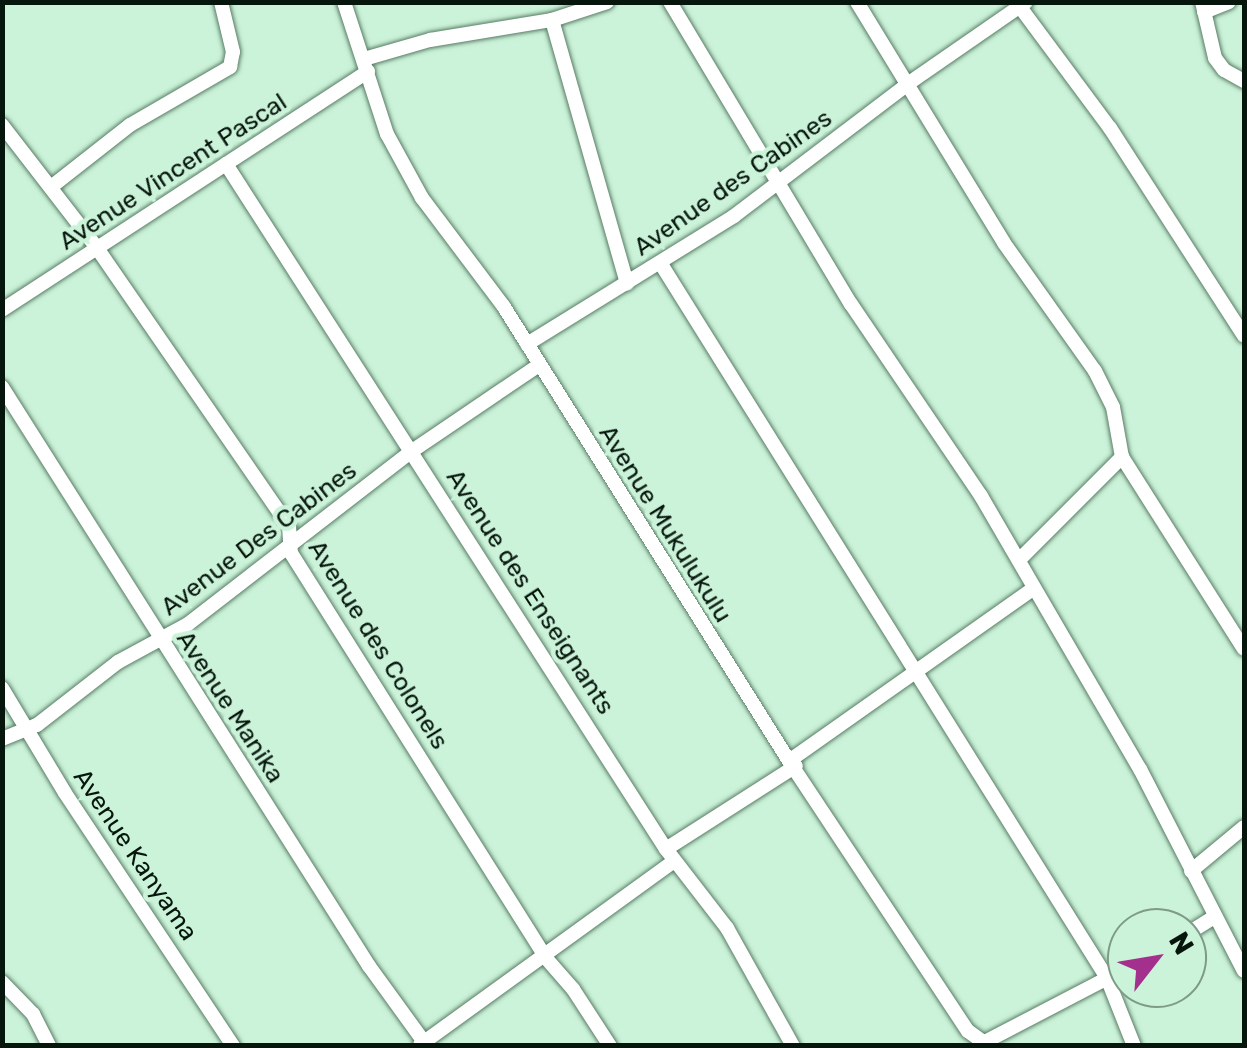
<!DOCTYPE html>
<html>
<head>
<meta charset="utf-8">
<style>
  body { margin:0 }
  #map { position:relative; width:1247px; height:1048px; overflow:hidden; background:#cbf3d9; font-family:Rubik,sans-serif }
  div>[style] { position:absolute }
  .roads { filter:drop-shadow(0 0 2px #587c65) drop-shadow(0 0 2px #587c65) }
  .minor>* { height:14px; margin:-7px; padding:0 7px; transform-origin:7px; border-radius:7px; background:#fff }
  span { translate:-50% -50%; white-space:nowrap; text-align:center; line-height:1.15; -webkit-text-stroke:9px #cbf3d9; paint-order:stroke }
  .street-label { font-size:25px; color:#07160d }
  .frame { position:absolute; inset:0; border:5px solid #07160d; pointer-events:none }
  .north { position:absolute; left:1107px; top:908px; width:100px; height:100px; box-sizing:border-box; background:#cbf3d9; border:2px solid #7d9b87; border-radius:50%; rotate:59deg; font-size:28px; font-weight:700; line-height:40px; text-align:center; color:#07160d }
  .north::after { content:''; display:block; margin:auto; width:35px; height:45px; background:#a2308c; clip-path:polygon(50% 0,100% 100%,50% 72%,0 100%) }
</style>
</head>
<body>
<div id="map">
  <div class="roads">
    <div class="minor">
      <i style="left:344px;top:2px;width:139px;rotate:72deg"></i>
      <i style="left:387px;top:134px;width:73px;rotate:61.3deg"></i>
      <i style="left:422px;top:198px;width:136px;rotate:53deg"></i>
      <i style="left:504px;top:307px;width:536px;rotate:57.88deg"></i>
      <i style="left:789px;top:761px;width:324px;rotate:56.5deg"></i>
      <i style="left:968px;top:1031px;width:26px;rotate:36deg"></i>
      <i style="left:670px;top:2px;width:352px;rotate:59.1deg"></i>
      <i style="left:851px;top:304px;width:232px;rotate:55.9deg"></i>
      <i style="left:981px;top:496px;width:316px;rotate:59.8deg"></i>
      <i style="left:1140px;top:769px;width:227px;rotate:62.8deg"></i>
      <i style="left:857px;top:2px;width:282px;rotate:58.6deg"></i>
      <i style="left:1004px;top:243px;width:157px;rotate:54.6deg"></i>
      <i style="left:1095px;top:371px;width:40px;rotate:63.4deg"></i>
      <i style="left:1113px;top:407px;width:51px;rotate:79.8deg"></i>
      <i style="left:1122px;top:457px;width:227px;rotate:57.6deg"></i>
      <i style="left:1202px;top:2px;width:57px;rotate:76.9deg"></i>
      <i style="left:1215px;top:58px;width:15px;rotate:53deg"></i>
      <i style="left:1224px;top:70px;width:23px;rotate:29deg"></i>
      <i style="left:1020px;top:7px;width:151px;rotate:53.4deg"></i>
      <i style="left:1110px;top:128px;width:247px;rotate:57.2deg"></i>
      <i style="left:1204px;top:12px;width:27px;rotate:-22deg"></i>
      <i style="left:552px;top:20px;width:274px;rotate:74.1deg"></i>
      <i style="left:364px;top:59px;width:69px;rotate:-16.1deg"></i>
      <i style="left:430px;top:40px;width:124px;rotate:-9.3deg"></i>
      <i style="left:552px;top:20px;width:58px;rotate:-18.1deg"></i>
      <i style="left:2px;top:125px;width:155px;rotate:52.3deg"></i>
      <i style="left:97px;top:248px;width:338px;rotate:55.4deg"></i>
      <i style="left:289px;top:526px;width:27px;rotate:86deg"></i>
      <i style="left:291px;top:553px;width:477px;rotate:57.8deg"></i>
      <i style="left:545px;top:957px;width:43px;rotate:48.8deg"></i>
      <i style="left:573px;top:989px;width:68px;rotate:57deg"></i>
      <i style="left:226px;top:164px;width:814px;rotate:57.29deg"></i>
      <i style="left:666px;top:849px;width:100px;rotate:52.3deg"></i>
      <i style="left:727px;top:928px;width:135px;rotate:60.8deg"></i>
      <i style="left:51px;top:187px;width:100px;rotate:-38.1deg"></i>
      <i style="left:130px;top:125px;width:116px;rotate:-30.1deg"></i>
      <i style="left:230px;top:67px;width:15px;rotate:-79deg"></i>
      <i style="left:233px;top:52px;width:51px;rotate:-103.5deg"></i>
      <i style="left:661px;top:264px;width:842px;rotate:58.01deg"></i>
      <i style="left:1107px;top:978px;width:73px;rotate:68.3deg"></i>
      <i style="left:2px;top:310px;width:437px;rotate:-33.1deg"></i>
      <i style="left:527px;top:344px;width:243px;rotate:-31.7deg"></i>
      <i style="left:734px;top:216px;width:220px;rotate:-37.2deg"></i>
      <i style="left:909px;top:83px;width:142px;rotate:-34.7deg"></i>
      <i style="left:2px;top:387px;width:686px;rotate:57.63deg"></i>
      <i style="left:369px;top:966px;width:99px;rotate:54.1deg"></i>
      <i style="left:1019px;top:560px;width:146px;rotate:-45deg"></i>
      <i style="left:2px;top:688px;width:122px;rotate:59deg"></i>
      <i style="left:65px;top:793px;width:304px;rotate:56.4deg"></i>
      <i style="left:2px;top:739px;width:38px;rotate:-22deg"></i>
      <i style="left:37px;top:725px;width:103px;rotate:-37.9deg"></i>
      <i style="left:118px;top:662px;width:80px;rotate:-28.5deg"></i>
      <i style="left:188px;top:624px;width:283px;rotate:-37.7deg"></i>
      <i style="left:412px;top:451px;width:153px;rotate:-34.1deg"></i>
      <i style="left:789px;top:761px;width:300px;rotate:-35.2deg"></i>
      <i style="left:666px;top:849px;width:154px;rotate:-32.6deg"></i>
      <i style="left:1191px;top:871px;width:69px;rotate:-39.7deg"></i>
      <i style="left:1187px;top:934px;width:32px;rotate:-32deg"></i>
      <i style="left:2px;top:982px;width:45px;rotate:45.9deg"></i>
      <i style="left:33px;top:1014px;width:36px;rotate:63deg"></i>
      <i style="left:420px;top:1045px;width:314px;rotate:-35.9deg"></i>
      <i style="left:979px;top:1045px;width:167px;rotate:-27.5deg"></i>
    </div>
  </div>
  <div class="street-label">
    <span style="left:173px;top:172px;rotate:-33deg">Avenue Vincent Pascal</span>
    <span style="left:733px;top:183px;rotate:-35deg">Avenue des Cabines</span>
    <span style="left:665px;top:524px;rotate:58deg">Avenue Mukulukulu</span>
    <span style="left:259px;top:539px;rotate:-37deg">Avenue Des Cabines</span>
    <span style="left:530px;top:592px;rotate:57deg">Avenue des Enseignants</span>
    <span style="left:378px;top:645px;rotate:58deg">Avenue des Colonels</span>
    <span style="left:230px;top:707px;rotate:57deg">Avenue Manika</span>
    <span style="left:135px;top:855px;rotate:56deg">Avenue Kanyama</span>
  </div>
  <div class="frame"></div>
  <div class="north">N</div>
</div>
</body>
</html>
